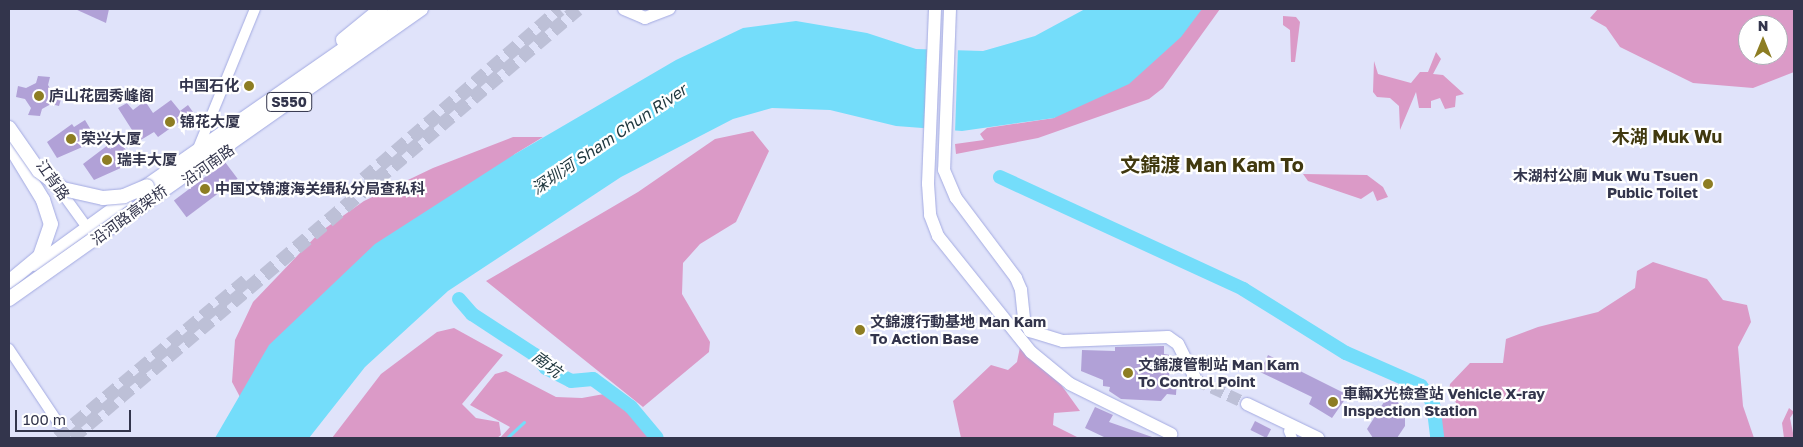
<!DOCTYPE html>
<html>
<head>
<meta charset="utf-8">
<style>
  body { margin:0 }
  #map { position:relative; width:1803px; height:447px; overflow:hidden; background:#e0e3fa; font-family:"Golos Text","Noto Sans SC",sans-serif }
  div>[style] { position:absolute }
  .green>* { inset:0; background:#db9ac7 }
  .water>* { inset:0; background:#74ddfa }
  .pier>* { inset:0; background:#e0e3fa; transform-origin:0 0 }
  .stream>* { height:2.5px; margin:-1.25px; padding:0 1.25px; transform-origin:1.25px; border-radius:1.25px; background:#74ddfa }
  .river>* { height:14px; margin:-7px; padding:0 7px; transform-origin:7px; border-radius:7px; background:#74ddfa }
  .building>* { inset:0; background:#b1a1d7; transform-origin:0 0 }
  .major-tunnel>* { height:12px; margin-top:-6px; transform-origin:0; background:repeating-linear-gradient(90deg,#bdc0d7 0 12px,transparent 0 18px) }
  .highway-tunnel>* { height:14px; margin-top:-7px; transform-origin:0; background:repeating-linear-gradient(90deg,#bdc0d7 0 14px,transparent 0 21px) }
  .roads { filter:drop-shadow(0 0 1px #a3aae1) drop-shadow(0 0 1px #a3aae1) }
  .minor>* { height:10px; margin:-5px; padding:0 5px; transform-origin:5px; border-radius:5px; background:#fff }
  .major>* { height:12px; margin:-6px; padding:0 6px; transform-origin:6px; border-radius:6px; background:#fff }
  .highway>* { height:14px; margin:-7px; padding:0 7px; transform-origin:7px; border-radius:7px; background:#fff }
  .bridges { filter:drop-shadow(0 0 1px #a3aae1) drop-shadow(0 0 1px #a3aae1) }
  .highway-bridge>* { height:14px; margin:-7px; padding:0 7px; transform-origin:7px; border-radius:7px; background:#fff }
  .dots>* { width:14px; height:14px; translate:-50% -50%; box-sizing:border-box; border:2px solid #fff; border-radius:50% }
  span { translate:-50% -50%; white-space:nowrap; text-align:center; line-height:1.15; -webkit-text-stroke:4.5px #fff; paint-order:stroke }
  .shield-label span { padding:1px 4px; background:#fff; border:1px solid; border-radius:4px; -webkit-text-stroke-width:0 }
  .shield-label { font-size:14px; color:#33354c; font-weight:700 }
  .poi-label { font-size:15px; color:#33354c; font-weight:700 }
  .right { translate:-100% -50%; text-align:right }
  .left { translate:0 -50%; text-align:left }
  .street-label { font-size:15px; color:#33354c }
  .water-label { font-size:16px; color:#1f373e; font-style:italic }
  .quarter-label { font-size:18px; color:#41390f; font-weight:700 }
  .district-label { font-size:20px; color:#41390f; font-weight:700 }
  .frame { position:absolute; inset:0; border:10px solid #33354c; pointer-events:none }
  .north { position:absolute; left:1738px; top:15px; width:50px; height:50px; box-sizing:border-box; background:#fff; border:1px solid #adaeb7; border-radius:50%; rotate:0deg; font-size:14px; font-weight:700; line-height:20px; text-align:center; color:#33354c }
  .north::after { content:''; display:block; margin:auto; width:18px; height:22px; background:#8d7d23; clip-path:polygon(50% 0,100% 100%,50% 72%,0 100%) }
  .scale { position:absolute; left:15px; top:410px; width:116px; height:22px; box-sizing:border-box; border:2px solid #33354c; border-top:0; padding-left:6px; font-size:15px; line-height:18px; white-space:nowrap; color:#33354c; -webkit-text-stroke:4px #fff; paint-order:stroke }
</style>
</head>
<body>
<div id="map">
  <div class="green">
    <i style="clip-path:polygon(1200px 9px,1220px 9px,1163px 88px,1149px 99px,1038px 138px,956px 154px,955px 144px,984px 140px,980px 134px,987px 128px,1054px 118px)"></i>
    <i style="clip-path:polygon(evenodd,1598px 9px,1794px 9px,1794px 72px,1753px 88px,1693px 83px,1620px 47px,1606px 27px,1590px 18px,1598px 9px,1748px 25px,1778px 25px,1778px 55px,1748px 55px,1748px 25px)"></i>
    <i style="clip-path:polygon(1283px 16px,1296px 17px,1300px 22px,1295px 62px,1291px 62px,1290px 30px,1283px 25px)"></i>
    <i style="clip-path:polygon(1436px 52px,1441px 59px,1433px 74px,1443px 75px,1464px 94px,1456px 96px,1455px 107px,1445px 109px,1440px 98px,1431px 101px,1431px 108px,1419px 108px,1416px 92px,1400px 130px,1399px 106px,1390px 98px,1377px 97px,1373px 92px,1374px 61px,1378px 74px,1411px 83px,1420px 72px,1428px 72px)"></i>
    <i style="clip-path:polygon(753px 131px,769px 151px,736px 222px,700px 244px,683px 263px,682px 294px,710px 342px,709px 352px,643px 407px,486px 281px,638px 192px,715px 139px)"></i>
    <i style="clip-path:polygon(513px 137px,543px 137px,515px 154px,240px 397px,232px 382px,235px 340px,253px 302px,320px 232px,364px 201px,433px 168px)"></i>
    <i style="clip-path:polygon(1303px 174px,1367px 175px,1383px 187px,1388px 197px,1377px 201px,1373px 191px,1361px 199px,1308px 181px)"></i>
    <i style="clip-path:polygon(1653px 262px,1707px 279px,1723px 300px,1747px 305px,1751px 322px,1738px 347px,1743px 406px,1754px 438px,1434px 438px,1435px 406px,1459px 408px,1449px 391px,1450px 384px,1470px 363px,1503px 363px,1506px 339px,1538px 327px,1598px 312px,1635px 288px,1637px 271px)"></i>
    <i style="clip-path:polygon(454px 328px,503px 355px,462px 404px,476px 418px,499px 422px,501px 435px,497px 438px,332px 438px,381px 374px,437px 332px)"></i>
    <i style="clip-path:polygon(1023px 332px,1080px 411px,1054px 413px,1053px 425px,1079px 438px,961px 438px,953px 401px,991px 365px,1008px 370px,1017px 362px)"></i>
    <i style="clip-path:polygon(506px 371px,556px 397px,582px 398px,604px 394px,659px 434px,657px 438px,500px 438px,510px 427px,470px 405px,495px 374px)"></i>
    <i style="clip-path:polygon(1789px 408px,1794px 412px,1790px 418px,1794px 438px,1784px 438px,1782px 423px)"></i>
  </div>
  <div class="water">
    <i style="clip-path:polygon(1085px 9px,1202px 9px,1181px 37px,1129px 84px,1054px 118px,962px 131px,896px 126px,830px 110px,772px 108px,733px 119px,621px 177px,448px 291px,365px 367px,309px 438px,215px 438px,269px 345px,375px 244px,515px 154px,676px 60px,743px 28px,796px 21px,867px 33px,916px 49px,983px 51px,1035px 36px)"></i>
  </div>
  <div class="pier">
    <i style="left:927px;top:47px;width:31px;height:83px;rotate:2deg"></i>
  </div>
  <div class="stream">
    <i style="left:507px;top:438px;width:23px;rotate:-43deg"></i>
  </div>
  <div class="river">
    <i style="left:1000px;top:177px;width:268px;rotate:24.7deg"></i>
    <i style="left:1243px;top:289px;width:121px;rotate:31.9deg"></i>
    <i style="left:1346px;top:353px;width:82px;rotate:23.7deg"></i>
    <i style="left:1421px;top:386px;width:21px;rotate:55deg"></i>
    <i style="left:1433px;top:403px;width:35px;rotate:83deg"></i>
    <i style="left:459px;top:299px;width:20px;rotate:49deg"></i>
    <i style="left:472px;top:314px;width:75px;rotate:33.1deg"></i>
    <i style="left:535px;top:355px;width:17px;rotate:50deg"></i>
    <i style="left:546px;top:368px;width:28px;rotate:27deg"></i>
    <i style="left:571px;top:381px;width:22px;rotate:-5deg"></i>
    <i style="left:593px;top:379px;width:47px;rotate:36.4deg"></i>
    <i style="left:631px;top:407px;width:40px;rotate:50deg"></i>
  </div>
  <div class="building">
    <i style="clip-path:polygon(75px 9px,109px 9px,106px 23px)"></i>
    <i style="clip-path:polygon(38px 76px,50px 77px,48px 85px,54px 95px,62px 96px,59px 106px,51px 104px,42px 109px,40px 116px,28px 115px,31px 108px,25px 99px,16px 97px,18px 86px,26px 88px,36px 83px)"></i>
    <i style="clip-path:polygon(171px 100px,180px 111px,188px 105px,193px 112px,158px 137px,154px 132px,139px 141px,118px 108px,127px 103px,133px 110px,145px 101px,153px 113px)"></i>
    <i style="clip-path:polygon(85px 120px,94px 135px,84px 141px,87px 145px,57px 158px,47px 142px,72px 124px,74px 127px)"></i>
    <i style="clip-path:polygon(121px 142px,130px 157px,120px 163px,123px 167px,94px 180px,83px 164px,108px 145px,110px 149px)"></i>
    <i style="left:225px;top:162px;width:21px;height:64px;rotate:53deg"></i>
    <i style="clip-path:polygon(1164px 346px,1164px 354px,1170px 355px,1169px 378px,1177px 378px,1176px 395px,1167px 394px,1161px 401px,1121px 399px,1109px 391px,1110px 387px,1103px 386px,1103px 380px,1081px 371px,1082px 350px,1115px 351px,1115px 347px)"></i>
    <i style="clip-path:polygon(1268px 355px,1348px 395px,1332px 418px,1309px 404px,1312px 397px,1260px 372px)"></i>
    <i style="clip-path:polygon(1394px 398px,1405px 411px,1405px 426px,1397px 438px,1373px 438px,1367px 429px,1384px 402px)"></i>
    <i style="clip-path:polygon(1095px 407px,1113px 415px,1109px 422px,1155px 438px,1106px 438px,1085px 428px)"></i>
    <i style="left:1255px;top:421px;width:18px;height:10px;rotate:27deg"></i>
  </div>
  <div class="major-tunnel">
    <i style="left:1196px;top:380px;width:56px;rotate:25.2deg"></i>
  </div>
  <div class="highway-tunnel">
    <i style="left:364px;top:179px;width:259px;rotate:-40.9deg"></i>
    <i style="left:58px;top:438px;width:245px;rotate:-39.9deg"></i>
    <i style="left:72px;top:438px;width:663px;rotate:-40.29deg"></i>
  </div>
  <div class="roads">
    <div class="minor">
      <i style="left:199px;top:146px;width:148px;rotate:-67.8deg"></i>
      <i style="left:57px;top:186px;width:58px;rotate:54.1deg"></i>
      <i style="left:9px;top:349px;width:90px;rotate:56.3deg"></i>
      <i style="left:1289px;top:431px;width:8px;rotate:67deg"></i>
    </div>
    <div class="major">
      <i style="left:624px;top:9px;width:23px;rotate:23deg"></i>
      <i style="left:645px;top:18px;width:26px;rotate:-21deg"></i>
      <i style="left:935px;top:9px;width:175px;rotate:92.3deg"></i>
      <i style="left:928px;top:184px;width:31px;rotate:86deg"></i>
      <i style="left:930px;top:215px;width:22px;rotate:69deg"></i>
      <i style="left:938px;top:236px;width:149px;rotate:51.3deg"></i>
      <i style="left:1031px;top:352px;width:50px;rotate:39.4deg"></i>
      <i style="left:1070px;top:384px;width:113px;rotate:26.3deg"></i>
      <i style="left:950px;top:9px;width:161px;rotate:92.1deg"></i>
      <i style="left:944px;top:170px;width:30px;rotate:67deg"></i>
      <i style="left:956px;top:198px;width:100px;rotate:53.1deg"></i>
      <i style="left:1016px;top:278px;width:13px;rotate:67deg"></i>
      <i style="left:1021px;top:290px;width:31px;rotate:84deg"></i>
      <i style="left:1024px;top:321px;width:12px;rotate:59deg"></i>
      <i style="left:1030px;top:331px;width:34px;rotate:17deg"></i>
      <i style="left:1063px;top:341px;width:105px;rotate:-2.2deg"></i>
      <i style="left:1168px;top:337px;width:12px;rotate:35deg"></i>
      <i style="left:1178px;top:344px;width:40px;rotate:63.4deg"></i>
      <i style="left:35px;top:265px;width:122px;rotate:-36deg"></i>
      <i style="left:1247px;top:404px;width:79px;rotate:25.6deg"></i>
    </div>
    <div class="highway">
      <i style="left:343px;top:40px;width:49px;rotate:-39.2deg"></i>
      <i style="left:9px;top:144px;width:66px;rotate:58.7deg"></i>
      <i style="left:43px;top:200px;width:25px;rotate:72deg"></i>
      <i style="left:51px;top:224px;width:34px;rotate:109deg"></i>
      <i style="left:40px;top:256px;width:40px;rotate:140deg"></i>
      <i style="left:147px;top:186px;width:310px;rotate:-34.8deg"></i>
      <i style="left:156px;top:195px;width:324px;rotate:-35.1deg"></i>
    </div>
  </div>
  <div class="bridges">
    <div class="highway-bridge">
      <i style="left:9px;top:128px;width:52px;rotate:55.1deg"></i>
      <i style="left:39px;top:171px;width:30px;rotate:37deg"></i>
      <i style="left:63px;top:189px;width:41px;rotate:12.7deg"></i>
      <i style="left:103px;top:198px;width:21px;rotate:-5deg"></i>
      <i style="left:124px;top:196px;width:25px;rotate:-23deg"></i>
      <i style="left:9px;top:299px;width:180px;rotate:-35.3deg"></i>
    </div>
  </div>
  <div class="dots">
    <i style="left:249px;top:86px;background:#8d7d23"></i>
    <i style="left:39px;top:96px;background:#8d7d23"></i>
    <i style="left:170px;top:122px;background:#8d7d23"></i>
    <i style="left:71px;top:139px;background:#8d7d23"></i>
    <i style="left:107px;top:160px;background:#8d7d23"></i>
    <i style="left:1708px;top:184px;background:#8d7d23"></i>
    <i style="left:205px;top:189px;background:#8d7d23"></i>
    <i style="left:860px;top:330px;background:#8d7d23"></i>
    <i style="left:1128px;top:373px;background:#8d7d23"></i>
    <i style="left:1333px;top:402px;background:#8d7d23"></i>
  </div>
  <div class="shield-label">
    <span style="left:289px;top:102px">S550</span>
  </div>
  <div class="poi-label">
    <span class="right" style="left:239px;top:86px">中国石化</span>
    <span class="left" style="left:49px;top:96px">庐山花园秀峰阁</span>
    <span class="left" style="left:180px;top:122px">锦花大厦</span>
    <span class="left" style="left:81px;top:139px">荣兴大厦</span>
    <span class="left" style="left:117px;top:160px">瑞丰大厦</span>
    <span class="right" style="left:1698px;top:184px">木湖村公廁 Muk Wu Tsuen<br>Public Toilet</span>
    <span class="left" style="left:215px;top:189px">中国文锦渡海关缉私分局查私科</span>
    <span class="left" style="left:870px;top:330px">文錦渡行動基地 Man Kam<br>To Action Base</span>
    <span class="left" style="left:1138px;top:373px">文錦渡管制站 Man Kam<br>To Control Point</span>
    <span class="left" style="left:1343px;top:402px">車輛X光檢查站 Vehicle X-ray<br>Inspection Station</span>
  </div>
  <div class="street-label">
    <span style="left:208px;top:165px;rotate:-35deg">沿河南路</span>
    <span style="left:53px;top:180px;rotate:55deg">江背路</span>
    <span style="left:129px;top:215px;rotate:-36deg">沿河路高架桥</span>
  </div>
  <div class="water-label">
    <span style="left:609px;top:139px;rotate:-34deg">深圳河 Sham Chun River</span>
    <span style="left:547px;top:364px;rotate:37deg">南坑</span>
  </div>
  <div class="quarter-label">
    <span style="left:1667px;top:136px">木湖 Muk Wu</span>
  </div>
  <div class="district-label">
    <span style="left:1212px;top:164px">文錦渡 Man Kam To</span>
  </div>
  <div class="frame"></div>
  <div class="north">N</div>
  <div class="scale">100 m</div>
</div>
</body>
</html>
